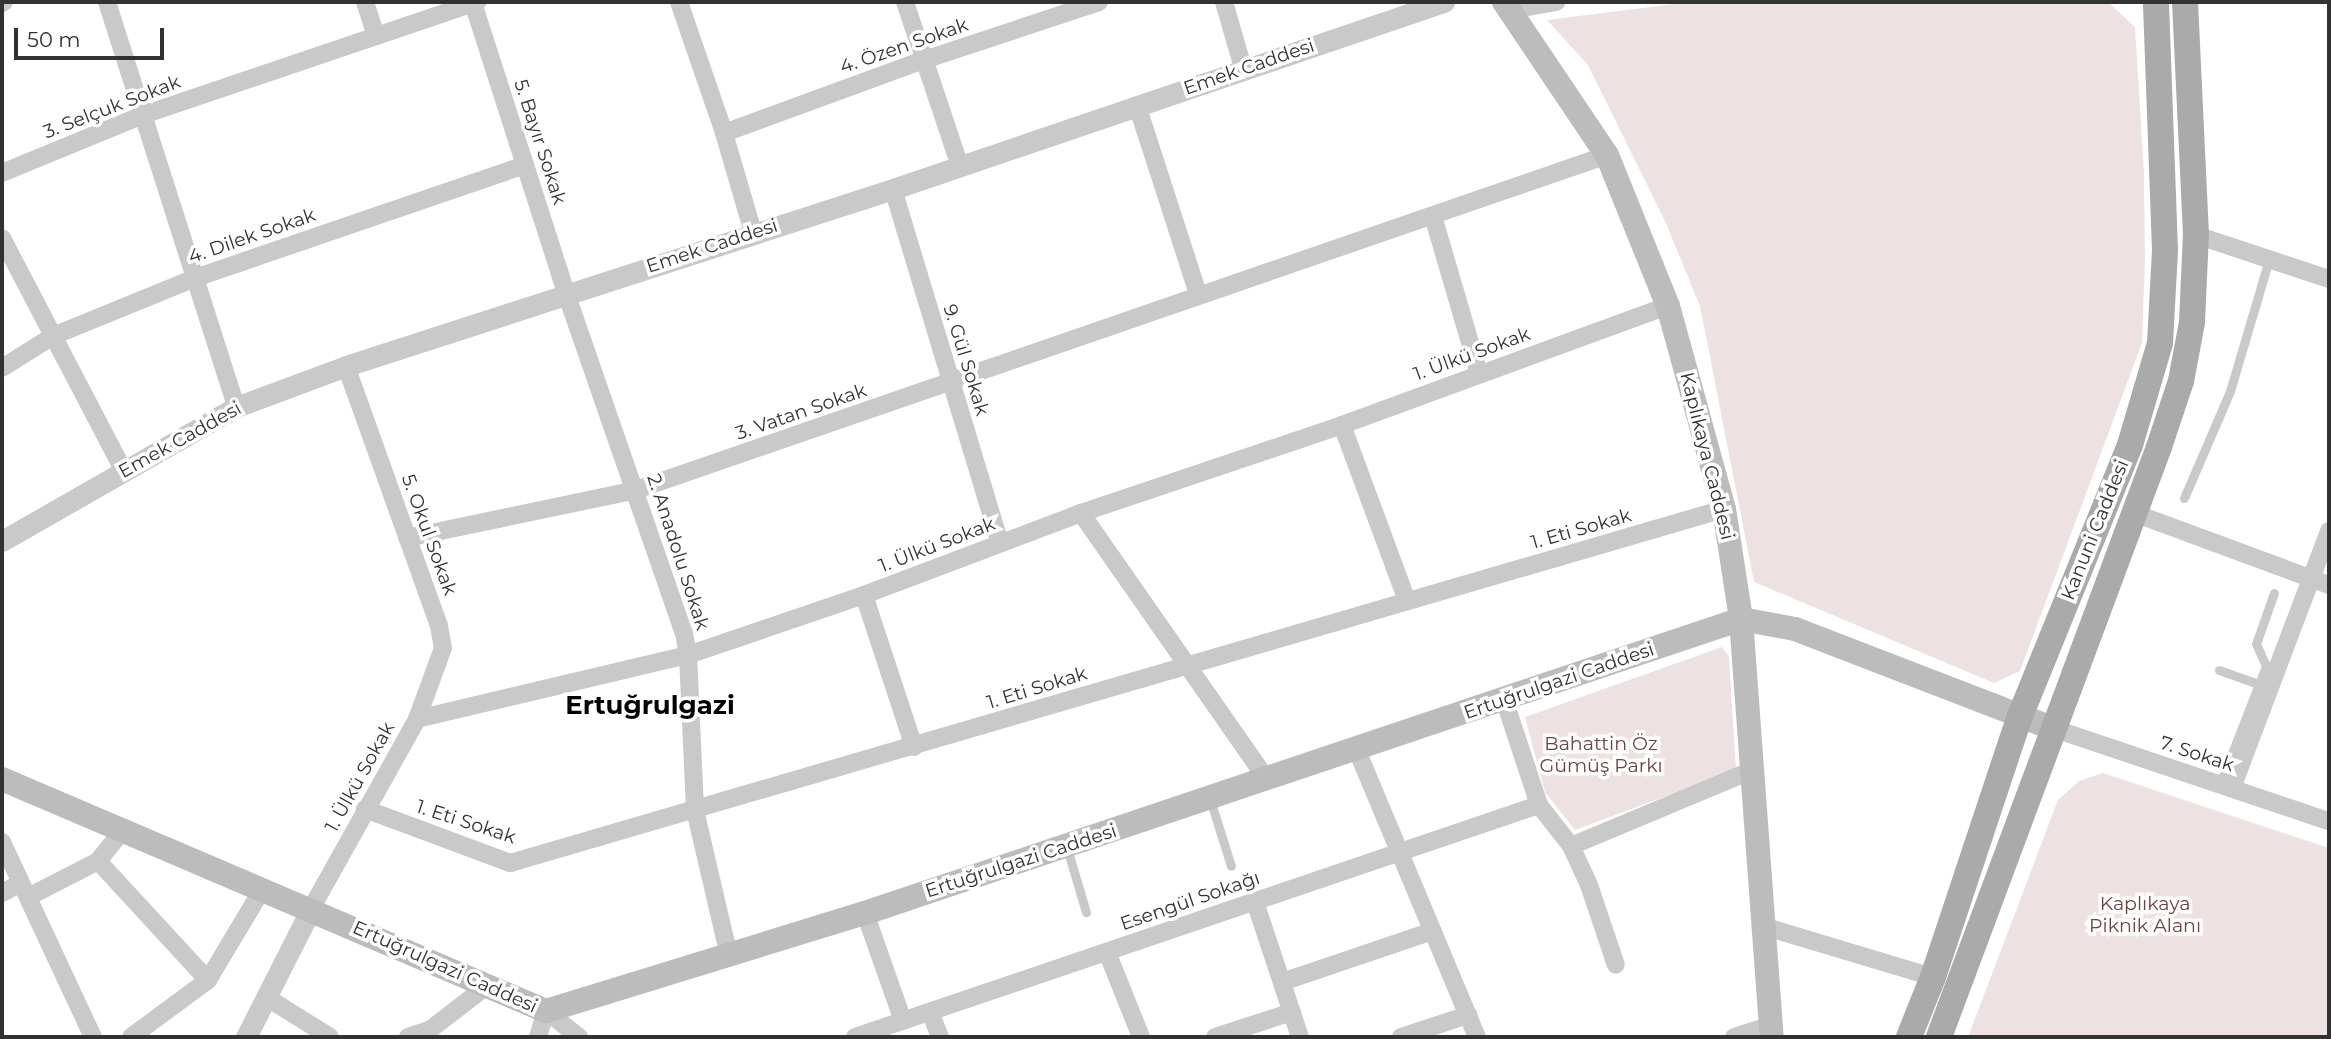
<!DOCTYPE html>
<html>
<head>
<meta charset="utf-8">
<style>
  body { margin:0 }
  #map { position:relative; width:2331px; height:1039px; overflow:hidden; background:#fff; font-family:Montserrat,sans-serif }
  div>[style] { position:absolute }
  .green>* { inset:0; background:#eee1e1 }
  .service>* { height:9px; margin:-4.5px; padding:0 4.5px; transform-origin:4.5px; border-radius:4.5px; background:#c9c9c9 }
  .minor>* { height:18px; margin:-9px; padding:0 9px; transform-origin:9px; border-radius:9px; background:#c9c9c9 }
  .tertiary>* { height:21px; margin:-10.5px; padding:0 10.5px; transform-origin:10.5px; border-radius:10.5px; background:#c9c9c9 }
  .secondary>* { height:24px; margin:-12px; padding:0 12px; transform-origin:12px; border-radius:12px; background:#bcbcbc }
  .primary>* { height:26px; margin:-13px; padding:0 13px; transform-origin:13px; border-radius:13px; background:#aaa }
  span { translate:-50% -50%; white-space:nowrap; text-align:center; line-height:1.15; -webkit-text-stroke:7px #fff; paint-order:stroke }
  .street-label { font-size:19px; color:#323232 }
  .park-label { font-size:19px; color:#6e4340 }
  .district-label { font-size:26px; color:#000; font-weight:700 }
  .frame { position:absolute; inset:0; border:4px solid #323232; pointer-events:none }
  .scale { position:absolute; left:14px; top:28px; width:150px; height:32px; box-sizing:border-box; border:4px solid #323232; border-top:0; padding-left:9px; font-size:21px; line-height:24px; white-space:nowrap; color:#323232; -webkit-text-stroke:5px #fff; paint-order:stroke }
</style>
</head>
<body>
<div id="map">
  <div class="green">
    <i style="clip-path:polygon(1690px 2px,2108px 2px,2135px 27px,2144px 174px,2145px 260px,2142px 343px,2020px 671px,1994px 683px,1754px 582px,1700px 306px,1665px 221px,1588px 65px,1547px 20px)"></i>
    <i style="clip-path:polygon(1722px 647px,1729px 657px,1736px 770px,1575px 830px,1545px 792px,1525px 717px)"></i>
    <i style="clip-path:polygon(2103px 773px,2329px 848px,2329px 1037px,1968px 1037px,2058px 800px,2079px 781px)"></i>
  </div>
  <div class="service">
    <i style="left:2184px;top:498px;width:116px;rotate:-66.7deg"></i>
    <i style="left:2230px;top:391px;width:138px;rotate:-73.5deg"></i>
    <i style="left:2219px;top:670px;width:42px;rotate:19.3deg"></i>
    <i style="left:2220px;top:784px;width:127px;rotate:-68.7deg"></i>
    <i style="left:2266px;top:666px;width:24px;rotate:-114deg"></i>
    <i style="left:2256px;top:644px;width:54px;rotate:-70.6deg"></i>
    <i style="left:1210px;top:799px;width:70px;rotate:72.6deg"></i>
    <i style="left:1067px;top:848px;width:67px;rotate:73.5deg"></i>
  </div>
  <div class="minor">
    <i style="left:107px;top:2px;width:425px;rotate:72.3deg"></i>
    <i style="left:365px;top:2px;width:36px;rotate:72deg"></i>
    <i style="left:679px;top:2px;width:139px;rotate:71deg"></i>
    <i style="left:724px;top:133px;width:103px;rotate:73.7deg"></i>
    <i style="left:905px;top:2px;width:173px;rotate:71.5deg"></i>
    <i style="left:1224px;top:2px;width:69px;rotate:73.9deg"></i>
    <i style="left:2px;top:3px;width:2px;rotate:-27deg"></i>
    <i style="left:473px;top:3px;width:305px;rotate:72.2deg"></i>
    <i style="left:566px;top:293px;width:360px;rotate:70.9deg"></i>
    <i style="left:684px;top:633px;width:22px;rotate:80deg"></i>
    <i style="left:688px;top:655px;width:155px;rotate:87.4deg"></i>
    <i style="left:695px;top:810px;width:150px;rotate:76.9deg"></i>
    <i style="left:1510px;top:10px;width:47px;rotate:-9.9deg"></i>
    <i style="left:1137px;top:105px;width:199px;rotate:72.1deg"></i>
    <i style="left:724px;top:133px;width:213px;rotate:-20.1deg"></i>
    <i style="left:924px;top:60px;width:184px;rotate:-18.3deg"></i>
    <i style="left:2px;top:173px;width:152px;rotate:-22.4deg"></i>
    <i style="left:143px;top:115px;width:353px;rotate:-18.7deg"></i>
    <i style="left:893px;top:189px;width:370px;rotate:73.2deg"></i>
    <i style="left:1433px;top:216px;width:164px;rotate:73.7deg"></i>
    <i style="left:2196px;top:235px;width:140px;rotate:18.3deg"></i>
    <i style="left:2px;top:238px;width:263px;rotate:62.4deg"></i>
    <i style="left:346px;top:366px;width:276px;rotate:70.3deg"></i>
    <i style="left:439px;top:626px;width:22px;rotate:80deg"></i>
    <i style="left:443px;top:648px;width:76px;rotate:110.1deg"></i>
    <i style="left:2px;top:368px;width:60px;rotate:-32.1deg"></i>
    <i style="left:53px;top:336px;width:153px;rotate:-22.2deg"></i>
    <i style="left:195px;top:278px;width:349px;rotate:-18.9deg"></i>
    <i style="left:1342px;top:425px;width:188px;rotate:69.7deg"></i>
    <i style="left:1081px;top:513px;width:325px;rotate:55.1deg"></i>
    <i style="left:2134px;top:513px;width:208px;rotate:20.3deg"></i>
    <i style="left:407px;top:538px;width:234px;rotate:-11.8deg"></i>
    <i style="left:636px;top:490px;width:1027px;rotate:-19.03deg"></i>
    <i style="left:864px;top:595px;width:160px;rotate:71.8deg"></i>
    <i style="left:1504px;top:699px;width:112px;rotate:71.7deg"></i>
    <i style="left:1539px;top:805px;width:52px;rotate:52deg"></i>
    <i style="left:1571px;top:846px;width:43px;rotate:65.2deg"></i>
    <i style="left:1589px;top:885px;width:84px;rotate:71.4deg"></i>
    <i style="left:2052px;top:728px;width:292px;rotate:18.6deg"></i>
    <i style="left:1356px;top:748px;width:313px;rotate:67.3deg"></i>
    <i style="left:2232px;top:788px;width:275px;rotate:-69.3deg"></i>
    <i style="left:365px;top:809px;width:155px;rotate:20.4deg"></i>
    <i style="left:510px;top:863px;width:1265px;rotate:-16.26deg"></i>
    <i style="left:2px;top:842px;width:215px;rotate:65deg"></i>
    <i style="left:1571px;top:846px;width:197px;rotate:-22.7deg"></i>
    <i style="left:98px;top:861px;width:162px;rotate:47.3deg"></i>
    <i style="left:2px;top:893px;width:21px;rotate:-28deg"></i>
    <i style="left:28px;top:897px;width:79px;rotate:-27.2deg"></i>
    <i style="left:98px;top:861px;width:38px;rotate:-51deg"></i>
    <i style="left:1255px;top:902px;width:142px;rotate:71.6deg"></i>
    <i style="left:311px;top:909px;width:218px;rotate:-60.8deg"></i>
    <i style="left:417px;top:719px;width:278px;rotate:-13.3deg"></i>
    <i style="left:688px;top:655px;width:186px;rotate:-18.8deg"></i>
    <i style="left:864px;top:595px;width:232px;rotate:-20.7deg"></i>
    <i style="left:1081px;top:513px;width:275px;rotate:-18.6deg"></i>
    <i style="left:1342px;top:425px;width:347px;rotate:-20.1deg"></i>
    <i style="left:865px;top:913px;width:114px;rotate:70.6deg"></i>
    <i style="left:1766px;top:927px;width:174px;rotate:16.7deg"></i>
    <i style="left:1107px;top:952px;width:92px;rotate:68.2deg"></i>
    <i style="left:1282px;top:982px;width:159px;rotate:-18.7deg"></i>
    <i style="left:266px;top:997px;width:75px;rotate:32deg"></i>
    <i style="left:930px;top:1012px;width:27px;rotate:68deg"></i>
    <i style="left:131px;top:1037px;width:96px;rotate:-36.5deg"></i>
    <i style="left:208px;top:980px;width:107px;rotate:-59.1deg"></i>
    <i style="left:408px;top:1037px;width:24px;rotate:-19deg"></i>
    <i style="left:431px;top:1029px;width:72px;rotate:-37.7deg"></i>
    <i style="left:538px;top:1037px;width:27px;rotate:-73deg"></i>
    <i style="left:546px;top:1011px;width:42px;rotate:38.2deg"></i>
    <i style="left:855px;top:1037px;width:722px;rotate:-18.74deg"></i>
    <i style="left:1215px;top:1037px;width:81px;rotate:-18deg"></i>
    <i style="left:1401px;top:1037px;width:71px;rotate:-18.2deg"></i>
    <i style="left:1734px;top:1037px;width:39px;rotate:-18deg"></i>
  </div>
  <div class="tertiary">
    <i style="left:2px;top:541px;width:270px;rotate:-29.8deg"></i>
    <i style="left:236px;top:407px;width:117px;rotate:-20.4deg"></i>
    <i style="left:346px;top:366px;width:575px;rotate:-17.93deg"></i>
    <i style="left:893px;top:189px;width:582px;rotate:-18.75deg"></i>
    <i style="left:246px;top:1037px;width:144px;rotate:-63.1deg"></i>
  </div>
  <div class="secondary">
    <i style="left:1504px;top:2px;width:184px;rotate:56.1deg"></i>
    <i style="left:1607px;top:155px;width:163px;rotate:68deg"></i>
    <i style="left:1668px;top:306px;width:211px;rotate:74.6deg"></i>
    <i style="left:1724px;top:509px;width:111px;rotate:81.2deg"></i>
    <i style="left:1741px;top:619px;width:419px;rotate:85.8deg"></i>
    <i style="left:2px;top:779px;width:591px;rotate:23.1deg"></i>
    <i style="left:546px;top:1011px;width:334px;rotate:-17.1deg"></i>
    <i style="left:865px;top:913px;width:924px;rotate:-18.55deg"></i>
    <i style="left:1741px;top:619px;width:55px;rotate:10.5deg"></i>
    <i style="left:1795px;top:629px;width:275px;rotate:21.1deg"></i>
  </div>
  <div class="primary">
    <i style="left:1909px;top:1037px;width:65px;rotate:-68.2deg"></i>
    <i style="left:1933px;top:977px;width:275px;rotate:-71.6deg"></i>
    <i style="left:2020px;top:716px;width:292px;rotate:-67.9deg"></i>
    <i style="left:2130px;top:445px;width:106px;rotate:-73.6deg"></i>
    <i style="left:2160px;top:343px;width:93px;rotate:-86.9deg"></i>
    <i style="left:2165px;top:250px;width:248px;rotate:-92.1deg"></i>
    <i style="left:1939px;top:1037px;width:630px;rotate:-69.55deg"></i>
    <i style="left:2159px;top:447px;width:70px;rotate:-71.6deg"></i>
    <i style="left:2181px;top:381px;width:60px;rotate:-79.4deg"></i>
    <i style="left:2192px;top:322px;width:87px;rotate:-87.4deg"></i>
    <i style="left:2196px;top:235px;width:233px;rotate:-92.7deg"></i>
  </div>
  <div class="street-label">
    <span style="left:904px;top:46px;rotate:-19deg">4. Özen Sokak</span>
    <span style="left:1249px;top:67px;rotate:-19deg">Emek Caddesi</span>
    <span style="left:112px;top:107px;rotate:-21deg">3. Selçuk Sokak</span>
    <span style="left:540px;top:142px;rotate:72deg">5. Bayır Sokak</span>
    <span style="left:252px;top:236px;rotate:-19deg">4. Dilek Sokak</span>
    <span style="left:712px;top:246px;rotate:-18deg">Emek Caddesi</span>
    <span style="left:1472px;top:354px;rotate:-20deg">1. Ülkü Sokak</span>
    <span style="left:966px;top:360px;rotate:73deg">9. Gül Sokak</span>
    <span style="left:801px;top:412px;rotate:-19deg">3. Vatan Sokak</span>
    <span style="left:180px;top:440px;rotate:-29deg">Emek Caddesi</span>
    <span style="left:1707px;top:456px;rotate:76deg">Kaplıkaya Caddesi</span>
    <span style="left:1581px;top:529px;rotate:-16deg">1. Eti Sokak</span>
    <span style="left:2095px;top:530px;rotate:-68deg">Kanuni Caddesi</span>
    <span style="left:429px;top:535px;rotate:70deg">5. Okul Sokak</span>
    <span style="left:937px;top:545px;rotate:-21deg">1. Ülkü Sokak</span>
    <span style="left:678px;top:552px;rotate:72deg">2. Anadolu Sokak</span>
    <span style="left:1559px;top:681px;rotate:-19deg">Ertuğrulgazi Caddesi</span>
    <span style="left:1037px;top:688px;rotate:-17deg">1. Eti Sokak</span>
    <span style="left:2197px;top:754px;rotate:18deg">7. Sokak</span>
    <span style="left:360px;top:777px;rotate:-61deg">1. Ülkü Sokak</span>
    <span style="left:466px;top:822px;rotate:18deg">1. Eti Sokak</span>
    <span style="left:1021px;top:861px;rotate:-18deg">Ertuğrulgazi Caddesi</span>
    <span style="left:1190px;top:901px;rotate:-19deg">Esengül Sokağı</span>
    <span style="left:445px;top:967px;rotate:24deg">Ertuğrulgazi Caddesi</span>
  </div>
  <div class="park-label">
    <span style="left:1601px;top:755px">Bahattin Öz<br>Gümüş Parkı</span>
    <span style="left:2145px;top:915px">Kaplıkaya<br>Piknik Alanı</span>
  </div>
  <div class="district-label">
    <span style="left:650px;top:706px">Ertuğrulgazi</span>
  </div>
  <div class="frame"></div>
  <div class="scale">50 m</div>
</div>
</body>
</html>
